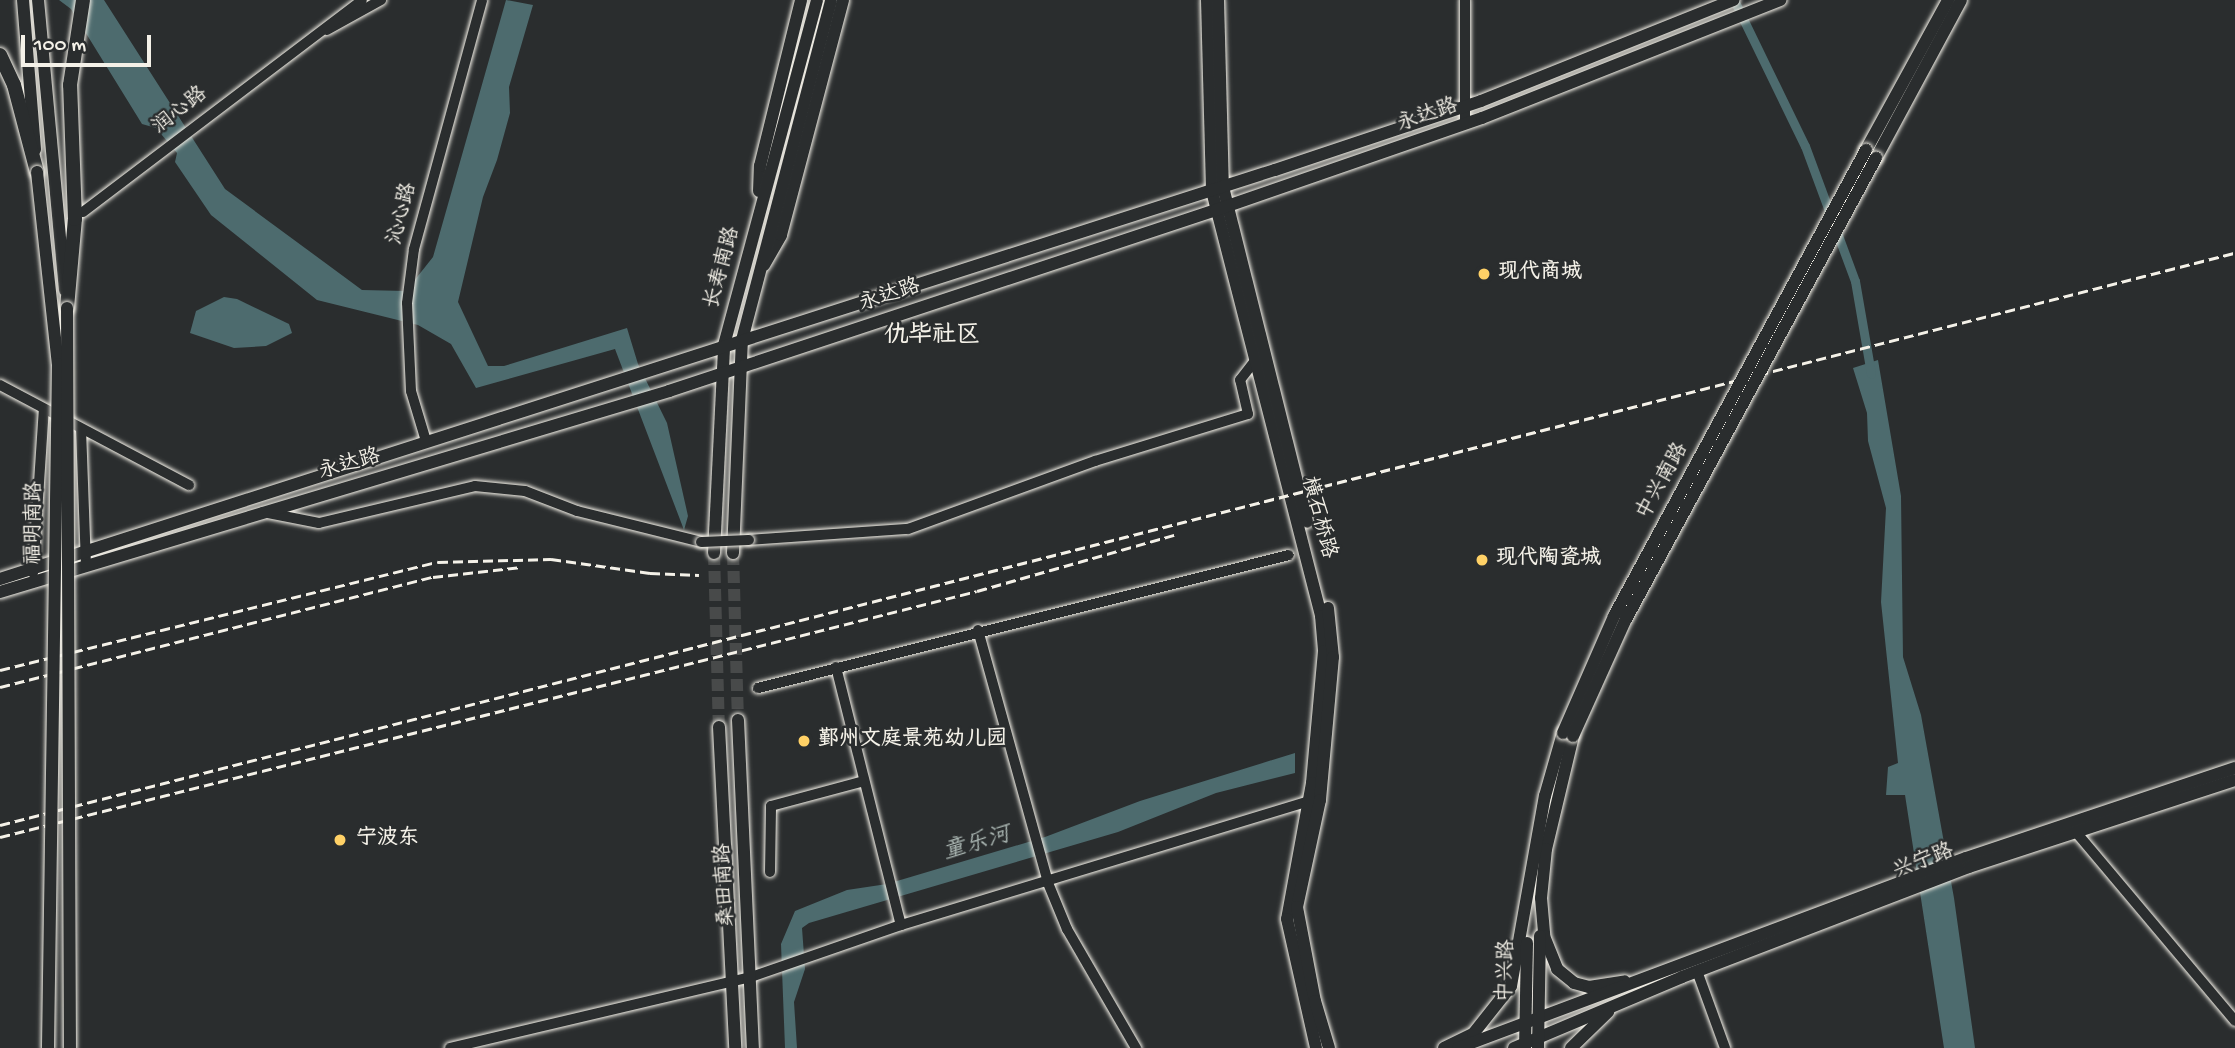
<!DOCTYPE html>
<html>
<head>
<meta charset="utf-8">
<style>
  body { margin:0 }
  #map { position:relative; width:2235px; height:1048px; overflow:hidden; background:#2a2d2e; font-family:"Gochi Hand","LXGW WenKai TC",sans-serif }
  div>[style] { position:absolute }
  .water>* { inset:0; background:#4d6b6e }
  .canal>* { height:9px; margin:-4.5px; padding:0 4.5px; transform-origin:4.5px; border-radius:4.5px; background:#4d6b6e }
  .major-tunnel>* { height:12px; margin-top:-6px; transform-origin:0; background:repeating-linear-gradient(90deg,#484a4a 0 12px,transparent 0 18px) }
  .roads { filter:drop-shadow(0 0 2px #f4f1e8) drop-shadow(0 0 2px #f4f1e8) }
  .minor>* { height:10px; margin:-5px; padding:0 5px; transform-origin:5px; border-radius:5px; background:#2a2d2e }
  .major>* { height:12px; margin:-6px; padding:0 6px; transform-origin:6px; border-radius:6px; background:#2a2d2e }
  .highway>* { height:14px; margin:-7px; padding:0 7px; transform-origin:7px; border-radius:7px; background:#2a2d2e }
  .rail>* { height:2.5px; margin-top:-1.25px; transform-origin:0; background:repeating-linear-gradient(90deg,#f4f1e8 0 10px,transparent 0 15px) }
  .bridges { filter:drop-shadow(0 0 2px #f4f1e8) drop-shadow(0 0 2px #f4f1e8) }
  .minor-bridge>* { height:10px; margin:-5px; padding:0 5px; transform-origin:5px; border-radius:5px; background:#2a2d2e }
  .major-bridge>* { height:12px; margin:-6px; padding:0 6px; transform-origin:6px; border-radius:6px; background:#2a2d2e }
  .dots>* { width:19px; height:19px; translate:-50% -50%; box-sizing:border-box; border:4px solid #2a2d2e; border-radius:50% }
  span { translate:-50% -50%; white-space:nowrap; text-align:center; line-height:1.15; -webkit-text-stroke:5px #2a2d2e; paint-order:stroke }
  .street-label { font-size:21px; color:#f4f1e8 }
  .poi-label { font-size:21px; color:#f4f1e8; font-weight:700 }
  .left { translate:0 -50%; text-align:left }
  .water-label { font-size:23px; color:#a9b5b1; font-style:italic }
  .quarter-label { font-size:24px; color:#f4f1e8; font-weight:700 }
  .scale { position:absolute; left:21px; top:35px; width:130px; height:32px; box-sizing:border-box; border:4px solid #f4f1e8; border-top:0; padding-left:9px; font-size:21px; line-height:24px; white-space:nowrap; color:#f4f1e8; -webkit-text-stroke:5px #2a2d2e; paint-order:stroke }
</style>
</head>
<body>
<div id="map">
  <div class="water">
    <i style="clip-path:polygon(59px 0,104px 0,225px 189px,362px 290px,406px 291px,433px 257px,506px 0,533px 5px,509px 87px,510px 113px,497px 160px,483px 197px,458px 302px,488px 366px,504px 366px,627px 328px,638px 364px,667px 423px,688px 516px,684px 530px,615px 349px,476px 388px,451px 344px,418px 325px,317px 300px,211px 215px,175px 162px,177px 153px,156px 128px,142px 124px,71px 9px)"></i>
    <i style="clip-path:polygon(224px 297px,237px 299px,289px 324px,292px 333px,266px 346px,234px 348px,190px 333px,196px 311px)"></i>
    <i style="clip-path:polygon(1878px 360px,1901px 496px,1903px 657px,1921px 715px,1954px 898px,1975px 1048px,1944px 1048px,1905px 795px,1886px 795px,1888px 767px,1898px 763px,1881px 602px,1886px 508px,1868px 441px,1867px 413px,1853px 368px)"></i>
    <i style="clip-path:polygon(1295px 753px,1295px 773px,1216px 793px,1118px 832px,809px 923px,802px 928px,805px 969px,794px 1002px,797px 1048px,785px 1048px,781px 944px,795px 911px,847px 890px,887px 884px,1045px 837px,1140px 801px)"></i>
  </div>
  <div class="canal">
    <i style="left:1734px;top:0;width:162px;rotate:64.1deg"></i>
    <i style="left:1805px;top:146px;width:144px;rotate:69.7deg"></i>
    <i style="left:1855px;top:281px;width:94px;rotate:80.2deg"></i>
  </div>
  <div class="major-tunnel">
    <i style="left:714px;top:553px;width:174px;rotate:88.4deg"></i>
    <i style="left:733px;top:553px;width:167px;rotate:88.3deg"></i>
  </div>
  <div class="roads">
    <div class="minor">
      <i style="left:327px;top:30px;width:62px;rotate:-29.1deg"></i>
      <i style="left:1465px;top:124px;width:124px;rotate:-90deg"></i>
      <i style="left:83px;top:212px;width:350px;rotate:-37.2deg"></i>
      <i style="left:0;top:385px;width:214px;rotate:27.9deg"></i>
      <i style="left:81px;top:429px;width:136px;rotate:87.9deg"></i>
      <i style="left:426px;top:441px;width:52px;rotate:-106.7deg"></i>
      <i style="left:411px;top:391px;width:88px;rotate:-92.6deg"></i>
      <i style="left:407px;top:303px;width:54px;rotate:-82.6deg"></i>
      <i style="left:414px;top:249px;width:258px;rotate:-74.7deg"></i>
      <i style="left:263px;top:512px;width:57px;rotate:11.1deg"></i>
      <i style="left:319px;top:523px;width:160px;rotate:-13.3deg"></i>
      <i style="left:475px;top:486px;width:50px;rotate:5.7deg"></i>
      <i style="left:525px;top:491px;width:56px;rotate:21deg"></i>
      <i style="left:577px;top:511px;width:128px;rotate:14deg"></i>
      <i style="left:749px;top:540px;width:159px;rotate:-4deg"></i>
      <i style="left:908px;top:529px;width:199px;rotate:-20deg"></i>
      <i style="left:1095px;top:461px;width:160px;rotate:-17.1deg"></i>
      <i style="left:1248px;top:414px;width:35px;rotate:-103deg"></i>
      <i style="left:1240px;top:380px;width:28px;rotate:-52deg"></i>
      <i style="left:33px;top:573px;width:164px;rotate:-86.2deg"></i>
      <i style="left:978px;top:630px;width:263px;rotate:74.5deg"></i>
      <i style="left:1048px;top:883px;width:50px;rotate:67.6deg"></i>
      <i style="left:1067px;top:929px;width:138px;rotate:59.9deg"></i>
      <i style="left:836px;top:667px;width:266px;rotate:75.9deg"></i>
      <i style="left:758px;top:688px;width:547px;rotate:-14.06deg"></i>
      <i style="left:2076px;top:832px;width:247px;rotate:49.9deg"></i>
      <i style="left:770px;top:872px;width:66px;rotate:-89.1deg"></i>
      <i style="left:771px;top:806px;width:96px;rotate:-15deg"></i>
      <i style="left:1697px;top:971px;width:82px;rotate:70deg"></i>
      <i style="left:450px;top:1048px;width:309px;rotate:-13.3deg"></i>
      <i style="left:751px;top:977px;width:159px;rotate:-19.1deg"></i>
      <i style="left:901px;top:925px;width:426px;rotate:-16.9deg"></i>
    </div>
    <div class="major">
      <i style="left:23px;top:0;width:150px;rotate:85.4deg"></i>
      <i style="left:38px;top:0;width:291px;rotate:84.7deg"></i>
      <i style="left:1207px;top:0;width:191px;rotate:88.5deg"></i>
      <i style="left:1212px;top:191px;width:439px;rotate:75.6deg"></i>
      <i style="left:1321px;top:616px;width:35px;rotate:85deg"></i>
      <i style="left:1324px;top:651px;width:133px;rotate:95.2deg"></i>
      <i style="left:1312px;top:783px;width:138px;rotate:100.4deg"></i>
      <i style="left:1287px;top:919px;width:132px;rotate:77.3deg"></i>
      <i style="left:1218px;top:0;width:187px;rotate:88.5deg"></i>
      <i style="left:1223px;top:187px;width:345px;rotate:75.9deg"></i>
      <i style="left:1866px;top:150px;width:171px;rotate:-61.3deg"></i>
      <i style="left:1876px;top:158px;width:179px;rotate:-61.7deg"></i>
      <i style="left:759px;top:191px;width:25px;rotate:-88deg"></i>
      <i style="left:760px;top:166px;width:171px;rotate:-76.1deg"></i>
      <i style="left:764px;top:265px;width:34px;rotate:-60deg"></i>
      <i style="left:781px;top:235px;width:243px;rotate:-75.2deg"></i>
      <i style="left:714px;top:553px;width:208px;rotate:-87.2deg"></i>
      <i style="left:724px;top:345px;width:357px;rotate:-74.9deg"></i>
      <i style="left:733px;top:553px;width:213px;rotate:-87.6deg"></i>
      <i style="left:742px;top:340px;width:351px;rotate:-75.3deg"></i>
      <i style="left:0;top:579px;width:1339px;rotate:-17.79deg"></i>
      <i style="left:1275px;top:170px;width:217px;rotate:-18.5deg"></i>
      <i style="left:1481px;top:101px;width:272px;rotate:-21.8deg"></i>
      <i style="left:0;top:592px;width:699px;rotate:-16.72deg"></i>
      <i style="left:669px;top:391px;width:576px;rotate:-18.31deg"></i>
      <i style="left:1216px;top:210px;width:281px;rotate:-19.1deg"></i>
      <i style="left:1482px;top:118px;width:321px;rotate:-21.6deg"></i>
      <i style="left:1328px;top:608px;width:49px;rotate:84.2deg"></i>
      <i style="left:1333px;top:657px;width:144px;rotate:95.2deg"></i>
      <i style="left:1320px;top:800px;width:109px;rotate:102.1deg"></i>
      <i style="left:1297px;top:907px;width:96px;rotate:79.2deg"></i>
      <i style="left:1315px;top:1001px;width:49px;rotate:73.4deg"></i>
      <i style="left:738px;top:720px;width:328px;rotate:87.4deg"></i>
      <i style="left:719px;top:727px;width:321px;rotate:87.1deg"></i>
      <i style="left:1573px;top:736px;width:116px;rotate:103.4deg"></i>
      <i style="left:1546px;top:849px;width:49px;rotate:95.8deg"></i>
      <i style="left:1541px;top:898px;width:38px;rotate:85deg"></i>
      <i style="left:1544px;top:936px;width:35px;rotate:68deg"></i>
      <i style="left:1557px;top:969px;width:22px;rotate:39deg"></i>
      <i style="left:1574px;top:983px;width:16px;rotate:15deg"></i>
      <i style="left:1589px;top:987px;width:36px;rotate:-9deg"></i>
      <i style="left:1444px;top:1048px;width:32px;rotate:-26deg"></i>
      <i style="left:1473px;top:1034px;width:61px;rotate:-51.6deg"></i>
      <i style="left:1511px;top:986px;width:193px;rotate:-79.9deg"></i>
      <i style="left:1545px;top:796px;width:66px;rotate:-74.1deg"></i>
      <i style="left:1458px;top:1048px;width:542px;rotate:-20.51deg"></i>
      <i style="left:1966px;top:858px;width:284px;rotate:-18.5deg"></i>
      <i style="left:1514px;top:1048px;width:182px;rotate:-22.9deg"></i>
      <i style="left:1682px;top:977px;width:307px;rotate:-21deg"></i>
      <i style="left:1969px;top:867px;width:280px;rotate:-18.1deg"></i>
      <i style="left:1525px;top:1048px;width:105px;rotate:-88.9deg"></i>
      <i style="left:1538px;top:1048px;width:112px;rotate:-89deg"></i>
      <i style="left:1571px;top:1048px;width:52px;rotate:-44.2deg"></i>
    </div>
    <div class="highway">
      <i style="left:0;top:55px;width:33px;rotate:65deg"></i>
      <i style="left:14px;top:85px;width:90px;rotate:75.2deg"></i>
      <i style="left:67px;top:308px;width:89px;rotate:-84.9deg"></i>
      <i style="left:75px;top:219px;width:134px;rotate:-92.1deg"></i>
      <i style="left:70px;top:85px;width:86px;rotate:-81.3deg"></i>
    </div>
  </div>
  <div class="rail">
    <i style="left:0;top:670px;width:451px;rotate:-13.9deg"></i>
    <i style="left:438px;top:562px;width:113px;rotate:-1.5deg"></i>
    <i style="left:551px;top:559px;width:100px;rotate:8deg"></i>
    <i style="left:650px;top:573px;width:49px;rotate:2.3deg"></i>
    <i style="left:0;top:687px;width:447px;rotate:-14.3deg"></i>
    <i style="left:433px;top:577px;width:89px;rotate:-6.5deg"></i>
    <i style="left:0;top:825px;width:2307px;rotate:-14.36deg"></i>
    <i style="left:0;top:837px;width:1007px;rotate:-14.13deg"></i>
    <i style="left:977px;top:591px;width:205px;rotate:-15.9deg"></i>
  </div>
  <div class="bridges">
    <div class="minor-bridge">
      <i style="left:701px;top:542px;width:48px;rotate:-2.4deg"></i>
    </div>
    <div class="major-bridge">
      <i style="left:37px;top:172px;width:193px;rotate:83.8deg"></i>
      <i style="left:58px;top:364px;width:684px;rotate:90.84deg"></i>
      <i style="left:67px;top:308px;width:740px;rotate:89.77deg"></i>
      <i style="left:1563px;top:733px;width:128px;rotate:-66.4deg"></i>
      <i style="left:1614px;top:616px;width:530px;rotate:-61.6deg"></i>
      <i style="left:1573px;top:736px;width:126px;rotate:-65.7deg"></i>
      <i style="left:1625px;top:621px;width:527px;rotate:-61.54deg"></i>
    </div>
  </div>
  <div class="dots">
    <i style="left:1484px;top:274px;background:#ffd166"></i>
    <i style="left:1482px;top:560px;background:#ffd166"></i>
    <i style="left:804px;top:741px;background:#ffd166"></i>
    <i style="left:340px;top:840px;background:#ffd166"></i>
  </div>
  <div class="street-label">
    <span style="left:181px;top:112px;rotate:-38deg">润心路</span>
    <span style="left:1428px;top:117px;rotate:-19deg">永达路</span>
    <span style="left:404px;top:214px;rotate:-76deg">沁心路</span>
    <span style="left:724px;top:268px;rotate:-75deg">长寿南路</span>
    <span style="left:890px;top:297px;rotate:-18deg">永达路</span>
    <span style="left:350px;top:466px;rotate:-16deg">永达路</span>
    <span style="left:1664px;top:482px;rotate:-61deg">中兴南路</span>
    <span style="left:1317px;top:518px;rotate:75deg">横石桥路</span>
    <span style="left:36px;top:523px;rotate:-89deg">福明南路</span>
    <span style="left:1924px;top:863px;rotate:-21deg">兴宁路</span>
    <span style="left:727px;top:885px;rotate:-93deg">桑田南路</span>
    <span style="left:1508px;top:971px;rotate:-88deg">中兴路</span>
  </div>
  <div class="poi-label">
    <span class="left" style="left:1498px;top:274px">现代商城</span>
    <span class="left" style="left:1496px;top:560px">现代陶瓷城</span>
    <span class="left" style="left:818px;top:741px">鄞州文庭景苑幼儿园</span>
    <span class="left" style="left:356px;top:840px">宁波东</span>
  </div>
  <div class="water-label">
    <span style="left:977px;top:845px;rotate:-16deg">童乐河</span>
  </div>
  <div class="quarter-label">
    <span style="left:932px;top:337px">仇毕社区</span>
  </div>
  <div class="scale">100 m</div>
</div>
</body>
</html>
